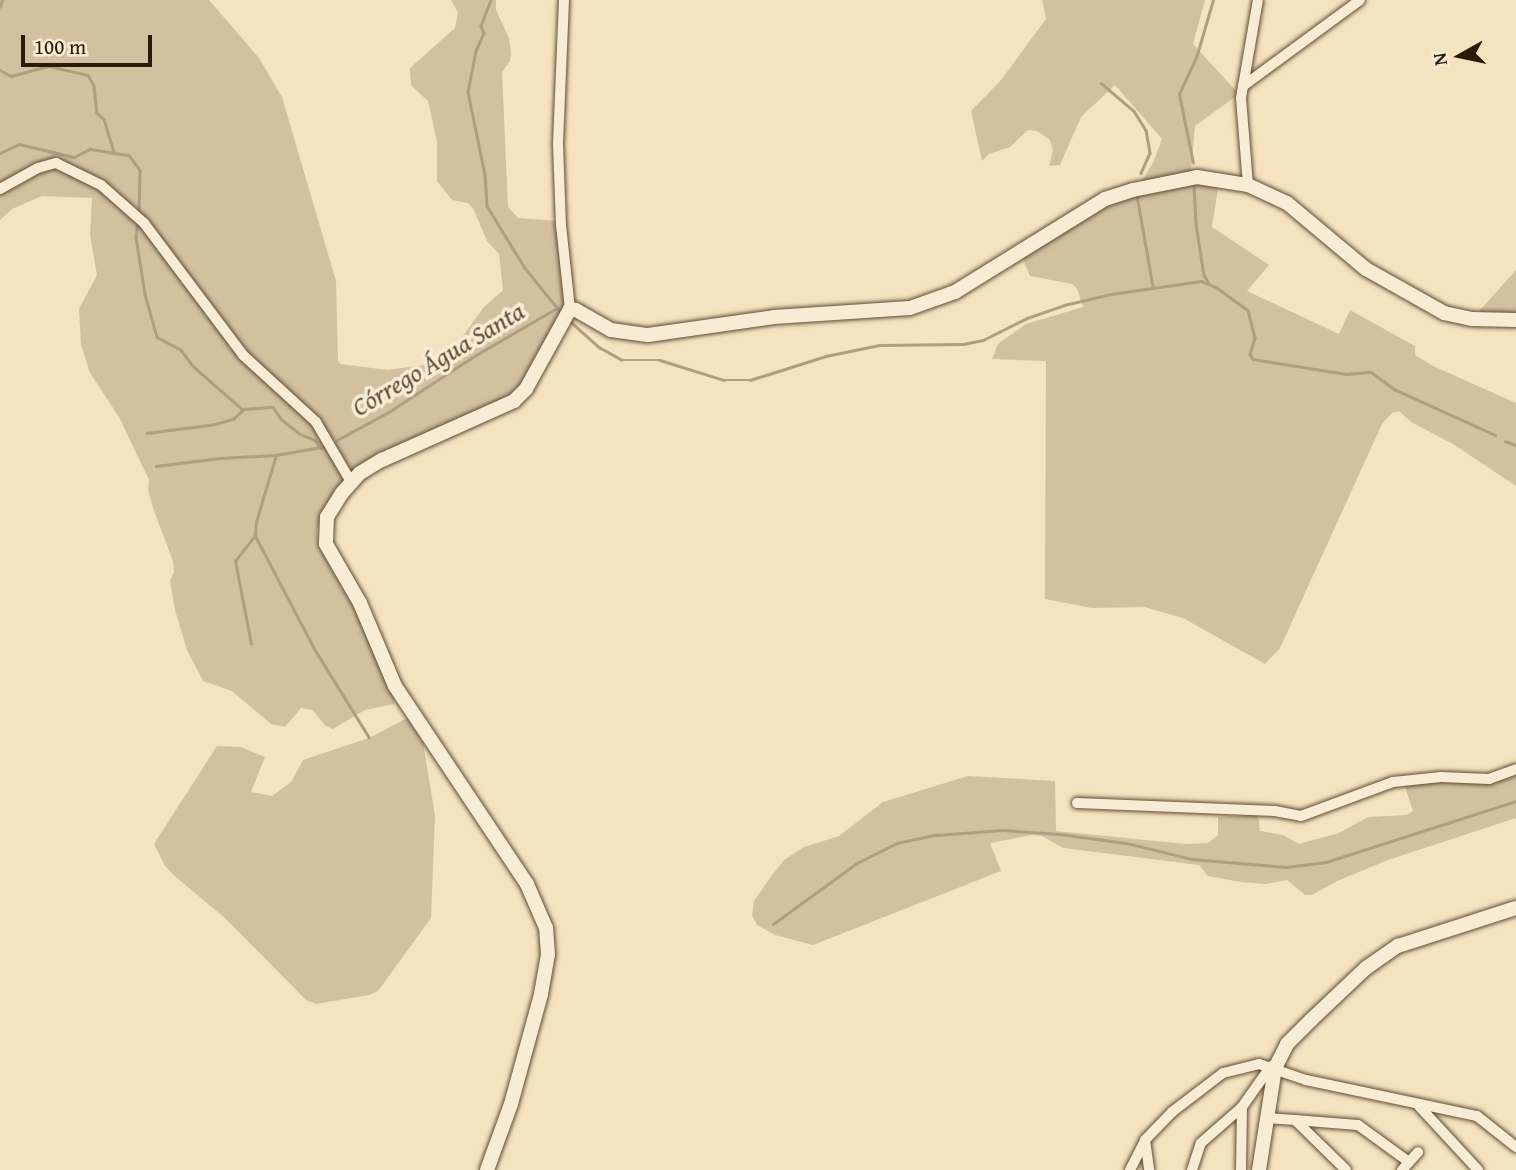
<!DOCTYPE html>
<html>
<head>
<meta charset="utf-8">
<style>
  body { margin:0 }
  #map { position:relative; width:1516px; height:1170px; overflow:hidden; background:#f5e2be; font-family:"Gentium Book Plus",serif }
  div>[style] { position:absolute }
  .green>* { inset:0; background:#d3c09f }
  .stream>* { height:2.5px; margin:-1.25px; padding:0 1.25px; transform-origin:1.25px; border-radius:1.25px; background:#b19e80 }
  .roads { filter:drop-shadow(0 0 2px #5e4c36) drop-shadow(0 0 2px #5e4c36) }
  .street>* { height:10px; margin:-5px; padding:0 5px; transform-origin:5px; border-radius:5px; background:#f8ecd5 }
  .secondary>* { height:14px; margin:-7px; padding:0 7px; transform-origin:7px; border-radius:7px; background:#f8ecd5 }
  span { translate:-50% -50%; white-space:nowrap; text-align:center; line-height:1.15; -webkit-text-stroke:7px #f8ecd5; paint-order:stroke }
  .water-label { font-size:26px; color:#614f39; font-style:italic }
  .north { position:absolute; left:1425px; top:21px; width:70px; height:70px; -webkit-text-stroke:5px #f8ecd5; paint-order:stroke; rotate:261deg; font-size:19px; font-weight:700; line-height:28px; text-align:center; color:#2c1a09 }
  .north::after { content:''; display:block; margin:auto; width:24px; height:32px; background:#2c1a09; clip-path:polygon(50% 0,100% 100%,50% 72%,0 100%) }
  .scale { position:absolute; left:21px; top:35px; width:131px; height:32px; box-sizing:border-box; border:4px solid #2c1a09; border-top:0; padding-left:9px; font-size:21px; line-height:24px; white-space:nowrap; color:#2c1a09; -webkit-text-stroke:5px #f8ecd5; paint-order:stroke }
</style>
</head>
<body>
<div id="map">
  <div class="green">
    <i style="clip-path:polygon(0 0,209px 0,259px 58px,282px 97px,336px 281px,338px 360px,340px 364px,388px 370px,444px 362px,484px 307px,503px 290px,499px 254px,487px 241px,473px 208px,468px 203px,452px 200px,437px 181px,437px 142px,428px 101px,411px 85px,410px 68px,455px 28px,458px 13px,451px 0,496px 0,496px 10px,509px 38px,511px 53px,510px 61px,502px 72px,508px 207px,518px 218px,559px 221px,567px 301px,563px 302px,563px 312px,519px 391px,373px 461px,323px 515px,317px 530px,318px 546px,351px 595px,395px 697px,394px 704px,365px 710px,333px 729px,326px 726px,312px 710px,301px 708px,285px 727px,271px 724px,232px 691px,203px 681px,187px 650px,175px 610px,170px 581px,174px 572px,173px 561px,154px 511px,148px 490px,149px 480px,119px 417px,90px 373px,81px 345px,79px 309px,97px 275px,90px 235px,92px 198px,42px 196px,12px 209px,0 220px)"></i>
    <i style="clip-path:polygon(1042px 0,1205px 0,1193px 44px,1239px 94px,1195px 126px,1191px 172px,1141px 182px,1153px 163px,1162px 139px,1115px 85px,1081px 117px,1060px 165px,1049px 166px,1053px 151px,1050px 140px,1037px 131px,1028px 130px,1010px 147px,989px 154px,982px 161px,971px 111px,1001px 80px,1046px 19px)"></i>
    <i style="clip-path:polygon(1202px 181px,1219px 182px,1212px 227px,1269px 265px,1247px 291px,1339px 334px,1350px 310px,1415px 346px,1415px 355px,1433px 366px,1516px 403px,1516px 486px,1453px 444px,1411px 422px,1399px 411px,1392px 413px,1382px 424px,1280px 648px,1265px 664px,1183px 618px,1144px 607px,1092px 608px,1045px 599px,1046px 361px,992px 359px,998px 344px,1026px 324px,1083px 307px,1077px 289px,1072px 284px,1030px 276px,1023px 259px,1028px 248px,1113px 198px)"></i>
    <i style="clip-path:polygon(1516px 270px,1516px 314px,1478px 314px,1481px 309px)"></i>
    <i style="clip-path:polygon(407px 718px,423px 743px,435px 815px,431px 918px,378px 991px,369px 995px,316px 1004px,306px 1000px,226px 919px,177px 878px,165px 866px,154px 844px,217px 746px,241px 747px,265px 757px,251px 792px,272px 796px,291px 782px,303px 760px,369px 738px)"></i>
    <i style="clip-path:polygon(1516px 771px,1516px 818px,1388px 860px,1337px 881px,1312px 895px,1305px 895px,1287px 880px,1266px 884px,1241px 882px,1208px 876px,1199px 865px,1063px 848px,1042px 836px,1032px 835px,990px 843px,1001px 871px,813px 945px,775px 935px,757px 925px,752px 915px,754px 901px,770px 878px,784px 860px,804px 847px,839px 836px,883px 802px,968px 776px,1055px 781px,1056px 831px,1186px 844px,1208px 843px,1218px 835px,1218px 817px,1258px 815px,1260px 831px,1283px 835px,1299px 844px,1339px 833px,1368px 817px,1407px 815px,1413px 811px,1401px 775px,1495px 778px)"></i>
  </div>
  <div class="stream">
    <i style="left:491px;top:0;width:28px;rotate:111deg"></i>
    <i style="left:481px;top:26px;width:8px;rotate:67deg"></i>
    <i style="left:484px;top:33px;width:20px;rotate:114deg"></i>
    <i style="left:476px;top:51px;width:42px;rotate:101deg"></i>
    <i style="left:468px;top:92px;width:85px;rotate:78.4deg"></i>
    <i style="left:485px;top:175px;width:31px;rotate:86deg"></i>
    <i style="left:487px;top:206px;width:73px;rotate:58.5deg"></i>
    <i style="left:525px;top:268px;width:55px;rotate:50.9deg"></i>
    <i style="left:0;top:7px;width:7px;rotate:-74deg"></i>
    <i style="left:0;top:70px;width:13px;rotate:29deg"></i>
    <i style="left:11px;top:76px;width:39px;rotate:-15deg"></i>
    <i style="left:49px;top:66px;width:40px;rotate:13deg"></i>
    <i style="left:88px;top:75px;width:13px;rotate:61deg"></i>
    <i style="left:94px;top:86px;width:27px;rotate:84deg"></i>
    <i style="left:97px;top:113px;width:9px;rotate:41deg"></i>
    <i style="left:104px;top:119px;width:34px;rotate:73deg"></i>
    <i style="left:1101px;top:83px;width:43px;rotate:40.3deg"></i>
    <i style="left:1134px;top:111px;width:22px;rotate:58deg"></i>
    <i style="left:1146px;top:130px;width:23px;rotate:80deg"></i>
    <i style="left:1150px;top:153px;width:22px;rotate:114deg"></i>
    <i style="left:0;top:153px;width:21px;rotate:-25deg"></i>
    <i style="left:19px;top:144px;width:57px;rotate:13.3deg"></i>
    <i style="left:74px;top:157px;width:18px;rotate:-27deg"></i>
    <i style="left:90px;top:149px;width:39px;rotate:9deg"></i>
    <i style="left:129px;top:155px;width:19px;rotate:54deg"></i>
    <i style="left:140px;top:170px;width:44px;rotate:91.3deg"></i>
    <i style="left:1193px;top:163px;width:70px;rotate:-101.5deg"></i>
    <i style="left:1179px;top:94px;width:40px;rotate:-65deg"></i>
    <i style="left:1196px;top:58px;width:60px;rotate:-73.7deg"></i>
    <i style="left:1194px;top:184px;width:40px;rotate:87.1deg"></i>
    <i style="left:1196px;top:224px;width:52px;rotate:81.1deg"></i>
    <i style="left:1204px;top:275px;width:9px;rotate:58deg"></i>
    <i style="left:1137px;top:195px;width:93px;rotate:80.1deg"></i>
    <i style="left:138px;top:221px;width:16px;rotate:97deg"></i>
    <i style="left:136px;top:237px;width:58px;rotate:81deg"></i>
    <i style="left:145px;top:294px;width:45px;rotate:74.4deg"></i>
    <i style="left:157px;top:337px;width:27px;rotate:28deg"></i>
    <i style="left:181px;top:350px;width:21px;rotate:53deg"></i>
    <i style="left:194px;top:367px;width:64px;rotate:41.2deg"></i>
    <i style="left:242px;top:409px;width:31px;rotate:-4deg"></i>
    <i style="left:273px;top:407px;width:14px;rotate:56deg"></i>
    <i style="left:281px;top:419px;width:24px;rotate:38deg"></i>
    <i style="left:300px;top:434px;width:16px;rotate:22deg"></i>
    <i style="left:315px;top:440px;width:10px;rotate:53deg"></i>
    <i style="left:571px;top:322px;width:38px;rotate:42deg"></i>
    <i style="left:599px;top:347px;width:26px;rotate:29deg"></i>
    <i style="left:622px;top:360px;width:38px"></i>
    <i style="left:660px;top:360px;width:67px;rotate:17.4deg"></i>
    <i style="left:724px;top:380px;width:26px"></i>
    <i style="left:750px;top:380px;width:80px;rotate:-17.5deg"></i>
    <i style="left:826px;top:356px;width:54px;rotate:-11.7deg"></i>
    <i style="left:879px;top:345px;width:84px;rotate:-0.7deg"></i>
    <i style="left:963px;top:344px;width:20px;rotate:-11deg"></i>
    <i style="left:983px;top:340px;width:49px;rotate:-26.6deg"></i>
    <i style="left:1027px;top:318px;width:39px;rotate:-19deg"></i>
    <i style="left:1064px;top:305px;width:48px;rotate:-13.2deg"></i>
    <i style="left:1111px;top:294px;width:91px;rotate:-8.2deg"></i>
    <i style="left:1201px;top:281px;width:16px;rotate:22deg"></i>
    <i style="left:1216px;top:287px;width:39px;rotate:36deg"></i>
    <i style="left:1248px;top:310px;width:29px;rotate:76deg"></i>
    <i style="left:1255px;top:338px;width:17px;rotate:107deg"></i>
    <i style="left:1250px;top:354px;width:6px;rotate:59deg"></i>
    <i style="left:1253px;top:359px;width:94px;rotate:9.2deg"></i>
    <i style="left:1346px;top:374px;width:25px;rotate:-5deg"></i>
    <i style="left:1371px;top:372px;width:31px;rotate:36deg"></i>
    <i style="left:1396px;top:390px;width:109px;rotate:24.4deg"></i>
    <i style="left:147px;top:433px;width:69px;rotate:-7.5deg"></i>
    <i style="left:215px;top:424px;width:19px;rotate:-16deg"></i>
    <i style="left:233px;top:419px;width:15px;rotate:-42deg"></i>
    <i style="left:337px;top:440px;width:57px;rotate:-28.4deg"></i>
    <i style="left:387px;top:413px;width:106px;rotate:-33.1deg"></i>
    <i style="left:476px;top:355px;width:94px;rotate:-30.1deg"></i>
    <i style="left:1505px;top:441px;width:12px;rotate:20deg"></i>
    <i style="left:156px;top:466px;width:64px;rotate:-7.1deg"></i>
    <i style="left:220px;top:458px;width:56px;rotate:-3.1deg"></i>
    <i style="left:276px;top:455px;width:47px;rotate:-9.9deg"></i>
    <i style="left:255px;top:535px;width:127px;rotate:62.4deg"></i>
    <i style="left:314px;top:648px;width:105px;rotate:58.3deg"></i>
    <i style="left:251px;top:644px;width:85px;rotate:-100.9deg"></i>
    <i style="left:235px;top:561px;width:33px;rotate:-52deg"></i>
    <i style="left:255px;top:535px;width:13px;rotate:-86deg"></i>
    <i style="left:256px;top:522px;width:70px;rotate:-73.4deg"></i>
    <i style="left:773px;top:924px;width:104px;rotate:-36deg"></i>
    <i style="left:857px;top:863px;width:45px;rotate:-26.6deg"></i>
    <i style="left:897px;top:843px;width:40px;rotate:-12deg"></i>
    <i style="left:936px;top:835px;width:67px;rotate:-4.3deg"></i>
    <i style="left:1003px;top:830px;width:57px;rotate:4deg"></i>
    <i style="left:1060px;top:834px;width:68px;rotate:7.7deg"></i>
    <i style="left:1127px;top:843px;width:67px;rotate:13.8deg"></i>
    <i style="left:1192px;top:859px;width:94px;rotate:4.9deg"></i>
    <i style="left:1286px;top:867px;width:40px;rotate:-7.1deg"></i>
    <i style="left:1326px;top:862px;width:200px;rotate:-17.8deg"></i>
  </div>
  <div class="roads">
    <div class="street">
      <i style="left:564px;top:0;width:144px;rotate:92.4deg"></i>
      <i style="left:558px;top:144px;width:81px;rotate:87.9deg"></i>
      <i style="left:561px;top:225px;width:84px;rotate:83.9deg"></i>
      <i style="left:1243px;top:86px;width:145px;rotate:-36.3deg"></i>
      <i style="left:1248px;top:185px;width:87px;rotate:-94.6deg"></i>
      <i style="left:1241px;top:98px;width:99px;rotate:-80.2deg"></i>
      <i style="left:0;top:189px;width:43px;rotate:-28.9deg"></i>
      <i style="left:38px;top:168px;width:19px;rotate:-16deg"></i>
      <i style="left:56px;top:163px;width:50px;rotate:26.1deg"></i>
      <i style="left:101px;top:185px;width:57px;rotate:41.5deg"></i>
      <i style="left:144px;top:223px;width:165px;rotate:53.1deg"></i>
      <i style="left:243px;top:355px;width:99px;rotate:42.5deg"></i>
      <i style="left:316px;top:422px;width:69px;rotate:59.7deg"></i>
      <i style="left:1077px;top:803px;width:198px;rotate:2.3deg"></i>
      <i style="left:1275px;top:811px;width:26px;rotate:11deg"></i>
      <i style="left:1301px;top:816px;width:98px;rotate:-20.3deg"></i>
      <i style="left:1393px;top:782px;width:48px;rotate:-5.9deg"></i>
      <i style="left:1441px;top:777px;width:48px;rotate:2.4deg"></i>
      <i style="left:1489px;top:779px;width:29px;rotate:-20deg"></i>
      <i style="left:1419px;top:1106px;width:87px;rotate:47.3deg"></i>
      <i style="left:1266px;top:1118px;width:29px;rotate:4deg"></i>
      <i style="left:1295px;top:1120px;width:71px;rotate:44.4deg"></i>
      <i style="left:1295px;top:1120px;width:63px;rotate:4.5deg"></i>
      <i style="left:1358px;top:1125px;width:63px;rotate:36deg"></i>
      <i style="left:1145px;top:1140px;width:30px;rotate:82deg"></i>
      <i style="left:1130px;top:1170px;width:34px;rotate:-63deg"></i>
      <i style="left:1145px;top:1140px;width:39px;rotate:-46deg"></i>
      <i style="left:1172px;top:1112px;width:64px;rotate:-37.4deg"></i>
      <i style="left:1223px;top:1073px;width:37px;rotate:-14deg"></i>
      <i style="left:1259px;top:1064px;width:50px;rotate:18.8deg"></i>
      <i style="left:1306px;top:1080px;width:175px;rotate:11.9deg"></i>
      <i style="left:1477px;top:1116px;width:50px;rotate:38.5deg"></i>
      <i style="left:1192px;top:1170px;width:28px;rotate:-72deg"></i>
      <i style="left:1201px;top:1143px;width:55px;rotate:-41.3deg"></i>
      <i style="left:1242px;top:1107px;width:50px;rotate:-54.7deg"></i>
      <i style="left:1241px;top:1170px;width:63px;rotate:-89.1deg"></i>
      <i style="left:1402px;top:1170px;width:24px;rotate:-48deg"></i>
    </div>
    <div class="secondary">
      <i style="left:487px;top:1170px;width:70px;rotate:-70deg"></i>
      <i style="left:511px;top:1104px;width:114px;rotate:-74.7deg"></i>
      <i style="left:541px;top:994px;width:40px;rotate:-80deg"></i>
      <i style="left:548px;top:955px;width:27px;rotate:-94deg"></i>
      <i style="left:546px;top:928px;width:48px;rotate:-113.4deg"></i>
      <i style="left:527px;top:884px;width:238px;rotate:-123.7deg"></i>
      <i style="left:395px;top:686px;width:90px;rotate:-112.9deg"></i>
      <i style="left:360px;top:603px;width:68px;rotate:-120deg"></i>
      <i style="left:326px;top:544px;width:27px;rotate:-88deg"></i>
      <i style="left:327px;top:517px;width:28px;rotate:-58deg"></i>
      <i style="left:342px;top:493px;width:27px;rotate:-48deg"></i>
      <i style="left:360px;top:473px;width:26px;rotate:-31deg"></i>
      <i style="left:382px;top:460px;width:145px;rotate:-24.1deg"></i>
      <i style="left:514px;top:401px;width:17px;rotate:-45deg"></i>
      <i style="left:526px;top:389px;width:91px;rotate:-61.2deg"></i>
      <i style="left:570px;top:309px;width:6px;rotate:9deg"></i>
      <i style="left:576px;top:310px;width:40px;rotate:29.7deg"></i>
      <i style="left:611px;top:330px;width:37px;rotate:8deg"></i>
      <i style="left:648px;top:335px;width:127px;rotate:-8.1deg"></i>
      <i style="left:774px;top:317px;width:136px;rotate:-3.8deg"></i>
      <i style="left:910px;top:308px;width:48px;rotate:-19.6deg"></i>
      <i style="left:955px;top:292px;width:176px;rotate:-31.8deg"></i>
      <i style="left:1105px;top:199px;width:29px;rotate:-18deg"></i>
      <i style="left:1133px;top:190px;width:65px;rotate:-11.5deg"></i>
      <i style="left:1197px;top:177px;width:52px;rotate:8.9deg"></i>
      <i style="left:1248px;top:185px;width:43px;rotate:24.8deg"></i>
      <i style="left:1287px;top:203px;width:103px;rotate:39.9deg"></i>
      <i style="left:1366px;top:269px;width:90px;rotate:29.4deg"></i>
      <i style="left:1444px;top:313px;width:29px;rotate:12deg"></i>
      <i style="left:1472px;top:319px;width:44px;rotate:1.3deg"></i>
      <i style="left:1259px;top:1170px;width:103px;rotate:-81.1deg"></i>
      <i style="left:1275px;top:1068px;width:27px;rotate:-63deg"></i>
      <i style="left:1287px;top:1044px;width:34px;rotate:-45deg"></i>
      <i style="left:1311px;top:1020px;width:76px;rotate:-43.4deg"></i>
      <i style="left:1366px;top:968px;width:39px;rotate:-35deg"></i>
      <i style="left:1398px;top:946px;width:124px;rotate:-17.9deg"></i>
    </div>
  </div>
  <div class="water-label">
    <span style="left:438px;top:359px;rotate:-31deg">Córrego Água Santa</span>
  </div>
  <div class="north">N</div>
  <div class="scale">100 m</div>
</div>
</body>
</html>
